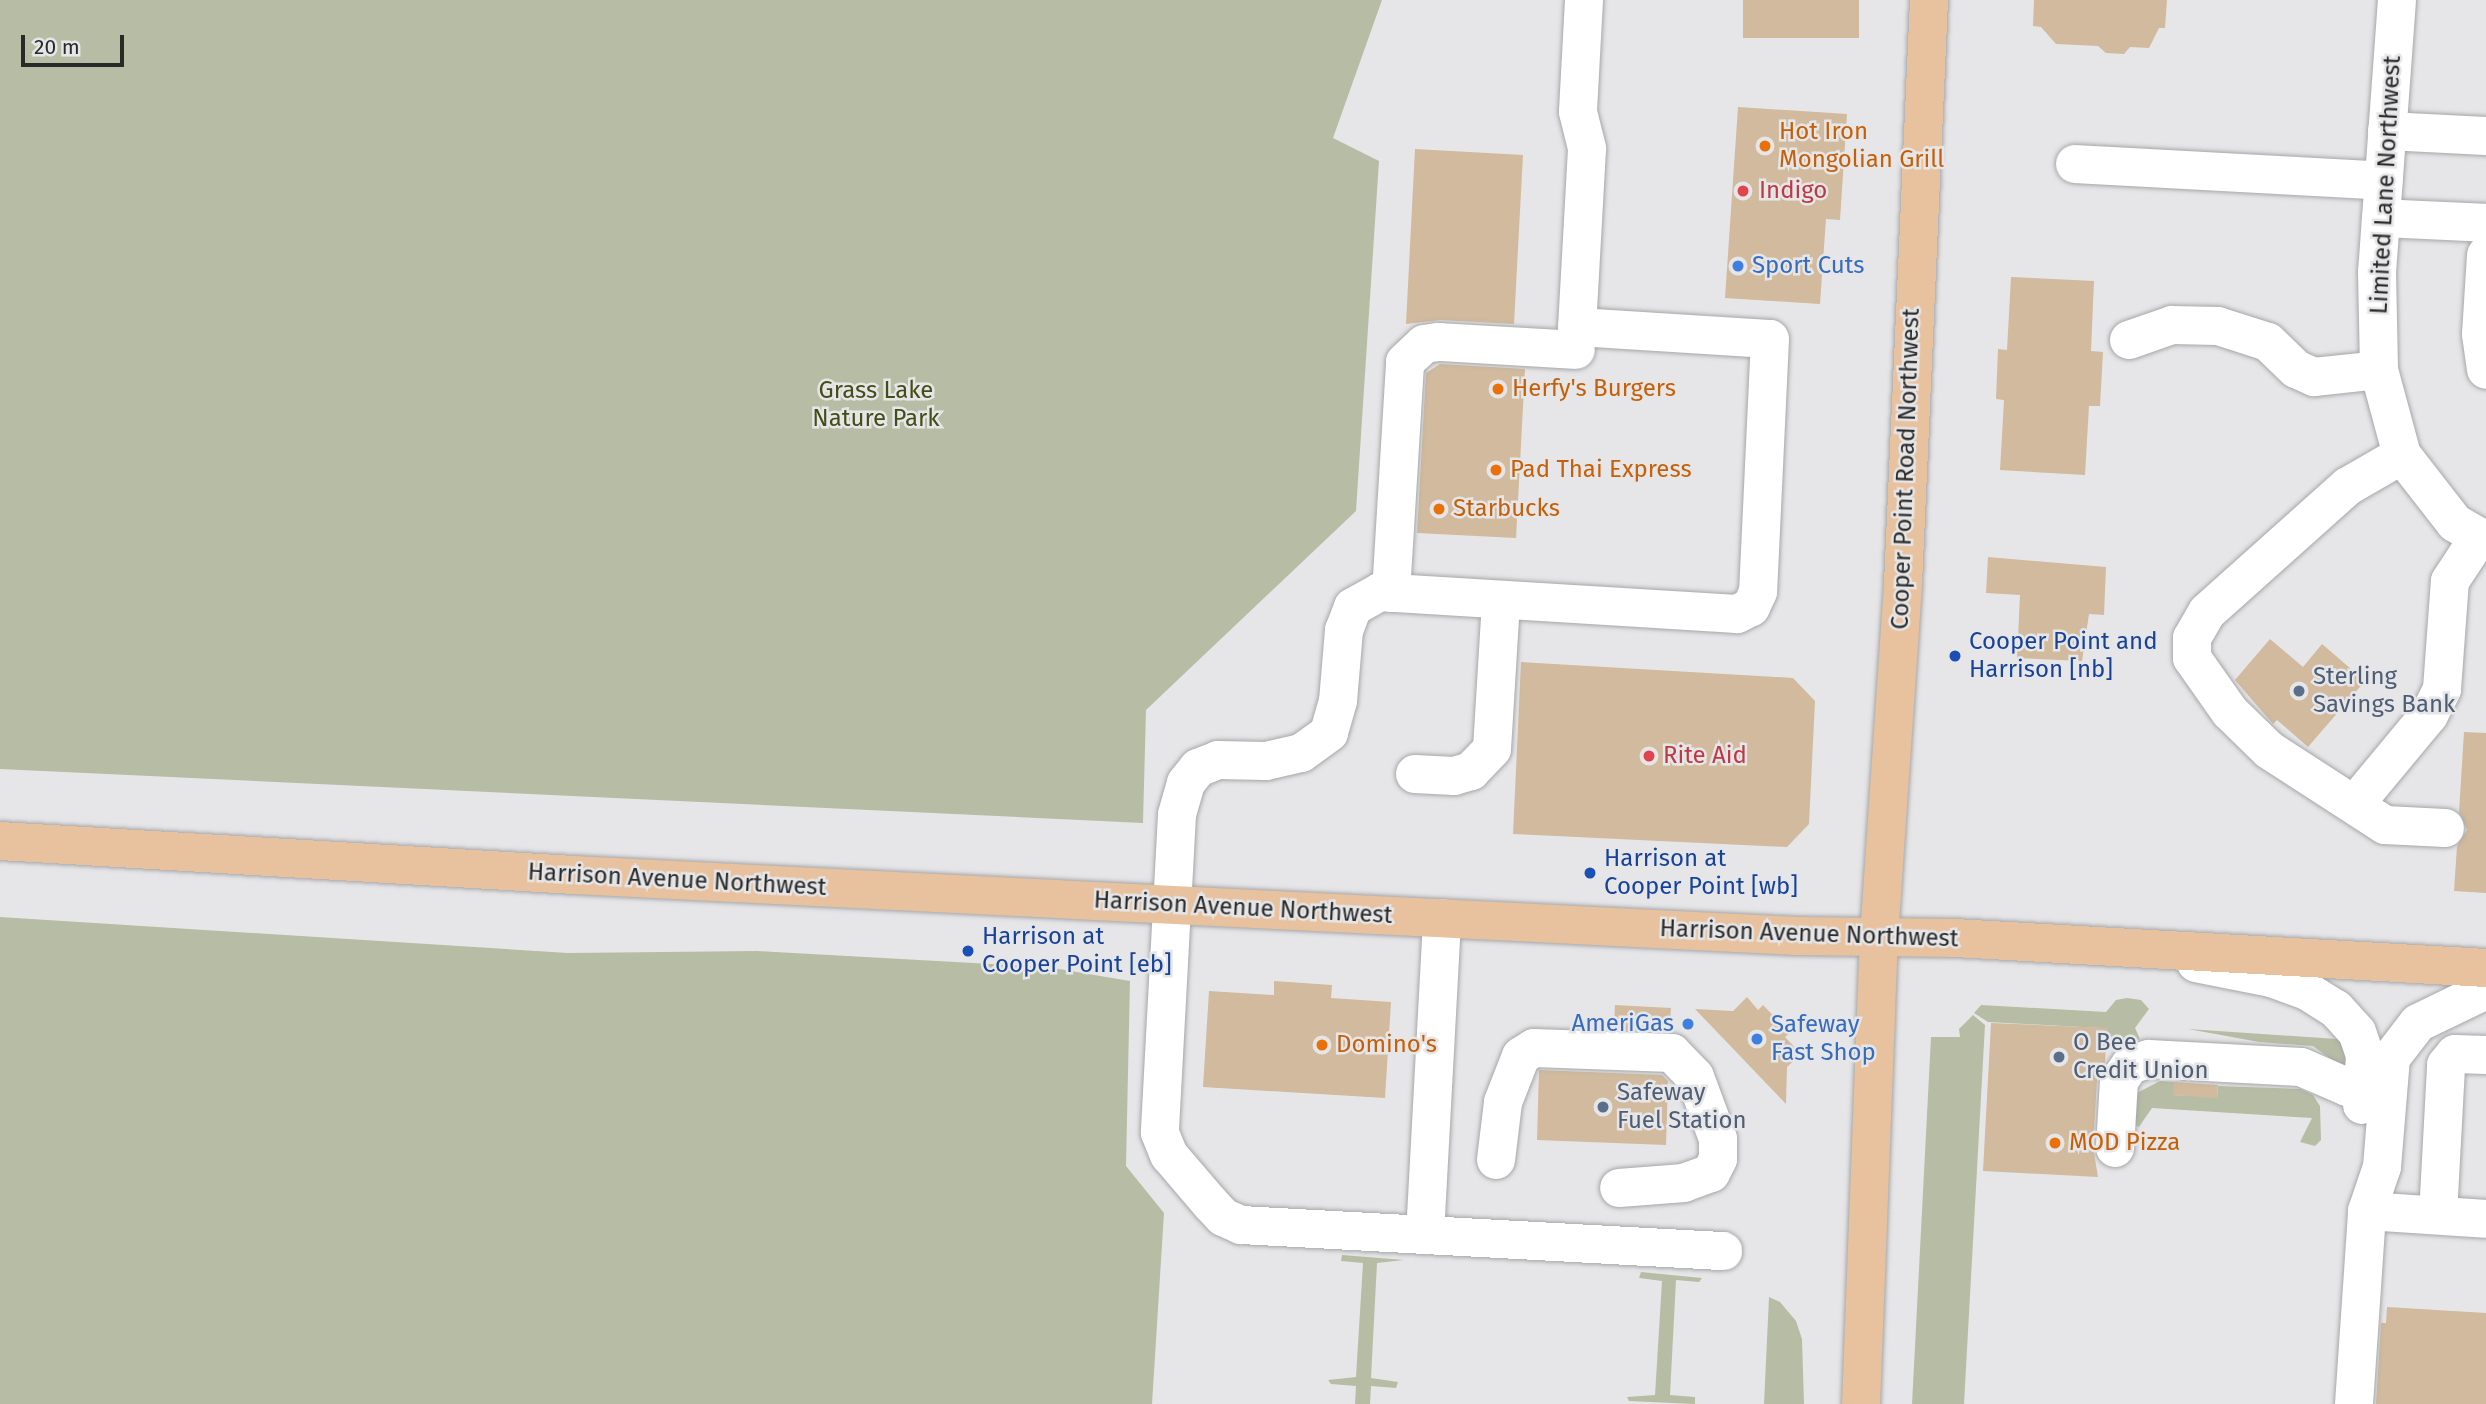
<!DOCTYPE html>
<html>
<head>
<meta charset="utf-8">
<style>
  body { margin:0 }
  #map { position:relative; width:2486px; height:1404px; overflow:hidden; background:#e6e6e8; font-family:"Fira Sans",sans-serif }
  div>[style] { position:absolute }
  .green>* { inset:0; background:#b7bda4 }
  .building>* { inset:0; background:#d1ba9d; transform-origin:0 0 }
  .roads { filter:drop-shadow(0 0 2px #a6a7a9) drop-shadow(0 0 2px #a6a7a9) }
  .minor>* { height:38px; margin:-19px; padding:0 19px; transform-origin:19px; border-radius:19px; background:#fff }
  .major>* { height:38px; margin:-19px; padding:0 19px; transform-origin:19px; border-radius:19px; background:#e8c19e }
  .dots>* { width:19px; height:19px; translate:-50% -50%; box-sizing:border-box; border:4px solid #e6e6e8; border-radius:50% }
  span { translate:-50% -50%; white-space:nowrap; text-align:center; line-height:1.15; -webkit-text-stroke:5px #e6e6e8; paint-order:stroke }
  .food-label { font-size:24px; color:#c56008 }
  .left { translate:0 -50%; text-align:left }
  .street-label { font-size:24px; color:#282929 }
  .health-label { font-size:24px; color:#be3a42 }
  .shop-label { font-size:24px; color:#366cbe }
  .right { translate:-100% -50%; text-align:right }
  .park-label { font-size:24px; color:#444d16 }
  .transit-label { font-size:24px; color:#164399 }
  .service-label { font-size:24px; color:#4e5e75 }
  .scale { position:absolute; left:21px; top:35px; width:103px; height:32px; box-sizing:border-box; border:4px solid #282929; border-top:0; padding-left:9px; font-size:21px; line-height:24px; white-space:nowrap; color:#282929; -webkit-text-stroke:5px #e6e6e8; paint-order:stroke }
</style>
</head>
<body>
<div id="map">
  <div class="green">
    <i style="clip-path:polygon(0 0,1382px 0,1333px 138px,1379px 161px,1356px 511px,1146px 710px,1143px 823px,0 769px)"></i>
    <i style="clip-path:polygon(0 917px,568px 953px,757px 951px,1047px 967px,1130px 981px,1126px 1166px,1164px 1213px,1152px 1404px,0 1404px)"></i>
    <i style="clip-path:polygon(2127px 998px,2141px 1000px,2149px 1009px,2135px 1028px,2140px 1039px,2132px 1042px,2115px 1043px,2100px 1028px,1988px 1022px,1974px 1013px,1981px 1005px,2106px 1012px,2116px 1000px)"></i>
    <i style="clip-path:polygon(1973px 1015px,1985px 1025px,1964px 1404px,1912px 1404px,1931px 1037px,1960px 1037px,1959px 1029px)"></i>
    <i style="clip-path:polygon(2188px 1029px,2337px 1039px,2344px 1044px,2352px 1065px,2343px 1068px,2313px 1046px,2259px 1042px)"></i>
    <i style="clip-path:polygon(2160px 1081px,2174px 1082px,2174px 1095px,2217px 1097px,2218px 1086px,2300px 1089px,2313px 1095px,2320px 1106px,2321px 1140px,2315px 1146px,2300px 1142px,2312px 1118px,2152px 1108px,2139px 1127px,2130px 1122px,2133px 1095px)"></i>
    <i style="clip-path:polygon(1342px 1255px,1404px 1260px,1377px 1263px,1371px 1378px,1398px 1382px,1396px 1388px,1371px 1386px,1370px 1404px,1355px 1404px,1356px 1386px,1331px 1384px,1328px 1380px,1356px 1377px,1363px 1263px,1341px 1261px)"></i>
    <i style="clip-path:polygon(1641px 1272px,1702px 1278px,1699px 1282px,1676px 1280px,1670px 1395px,1695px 1397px,1695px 1404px,1629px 1401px,1627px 1397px,1655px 1395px,1662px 1281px,1639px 1278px)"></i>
    <i style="clip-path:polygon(1769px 1297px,1780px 1302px,1796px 1321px,1802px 1339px,1804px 1404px,1764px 1404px)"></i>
  </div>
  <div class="building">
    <i style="left:1743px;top:0;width:116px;height:38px"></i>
    <i style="clip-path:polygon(2034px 0,2167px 0,2165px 28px,2159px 28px,2149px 48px,2130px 47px,2124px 54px,2106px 53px,2098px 46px,2056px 44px,2041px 27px,2033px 26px)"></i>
    <i style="clip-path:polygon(1738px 107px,1847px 114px,1840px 220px,1826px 219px,1820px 304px,1725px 298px)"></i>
    <i style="clip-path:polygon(1415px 149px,1523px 155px,1514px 324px,1440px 320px,1406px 324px)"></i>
    <i style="clip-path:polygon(2011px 277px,2094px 281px,2091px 351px,2103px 352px,2100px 406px,2089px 406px,2085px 475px,2000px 470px,2004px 400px,1996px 399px,1998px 349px,2007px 350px)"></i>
    <i style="clip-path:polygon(1440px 364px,1525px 369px,1516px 538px,1417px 533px,1426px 373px)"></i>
    <i style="clip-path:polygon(1988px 557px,2106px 567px,2104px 615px,2089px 614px,2082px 661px,2017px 658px,2020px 595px,1986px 593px)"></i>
    <i style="clip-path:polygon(2270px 639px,2303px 667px,2322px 644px,2365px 681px,2308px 747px,2277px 720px,2273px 724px,2235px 680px)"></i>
    <i style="clip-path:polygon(1521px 662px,1793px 678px,1815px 701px,1809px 824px,1787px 847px,1513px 834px)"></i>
    <i style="clip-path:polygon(2464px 732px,2486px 733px,2486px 893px,2454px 891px,2457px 846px,2467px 830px,2459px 812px)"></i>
    <i style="clip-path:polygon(1274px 981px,1332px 985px,1331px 998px,1391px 1002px,1385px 1098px,1203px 1087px,1209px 991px,1274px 995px)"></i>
    <i style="clip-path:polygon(1747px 997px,1758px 1010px,1763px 1005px,1790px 1033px,1785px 1037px,1801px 1054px,1787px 1067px,1786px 1104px,1695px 1009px,1733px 1011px)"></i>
    <i style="left:1615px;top:1005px;width:56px;height:24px;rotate:3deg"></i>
    <i style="clip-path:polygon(1991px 1023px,2107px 1028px,2105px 1062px,2097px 1080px,2093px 1147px,2098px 1177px,1983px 1171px)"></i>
    <i style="clip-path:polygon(1539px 1070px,1662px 1075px,1668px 1081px,1666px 1145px,1537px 1140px)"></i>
    <i style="left:2174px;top:1082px;width:44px;height:13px;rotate:4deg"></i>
    <i style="clip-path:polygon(2387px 1307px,2486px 1313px,2486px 1404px,2376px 1404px,2381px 1323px,2386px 1323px)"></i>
  </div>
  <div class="roads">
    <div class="minor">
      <i style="left:1584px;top:0;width:112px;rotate:93.1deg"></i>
      <i style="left:1578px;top:112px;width:38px;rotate:76deg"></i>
      <i style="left:1587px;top:149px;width:178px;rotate:93.2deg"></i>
      <i style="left:1577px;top:327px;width:193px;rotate:3.6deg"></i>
      <i style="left:1770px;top:339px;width:253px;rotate:92.7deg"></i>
      <i style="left:1758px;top:592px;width:17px;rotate:115deg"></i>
      <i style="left:1751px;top:607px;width:16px;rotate:153deg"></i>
      <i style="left:1737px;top:614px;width:358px;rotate:-176.5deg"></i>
      <i style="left:1380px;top:592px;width:31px;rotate:151deg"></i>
      <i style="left:1353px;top:607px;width:25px;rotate:111deg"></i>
      <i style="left:1344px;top:630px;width:71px;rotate:94.8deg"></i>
      <i style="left:1338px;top:701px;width:33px;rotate:106deg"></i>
      <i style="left:1329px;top:733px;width:34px;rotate:144deg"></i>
      <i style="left:1301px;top:753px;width:36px;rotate:167deg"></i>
      <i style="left:1266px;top:761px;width:48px;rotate:-178.8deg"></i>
      <i style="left:1218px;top:760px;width:22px;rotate:158deg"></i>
      <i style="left:1198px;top:768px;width:19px;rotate:129deg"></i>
      <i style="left:1186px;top:783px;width:33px;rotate:106deg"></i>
      <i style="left:1177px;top:815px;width:318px;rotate:93.1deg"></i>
      <i style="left:1160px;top:1133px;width:24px;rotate:68deg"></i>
      <i style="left:1169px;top:1155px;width:63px;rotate:49.5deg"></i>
      <i style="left:1210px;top:1203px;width:19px;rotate:47deg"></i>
      <i style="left:1223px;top:1217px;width:20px;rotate:24deg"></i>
      <i style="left:1241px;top:1225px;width:483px;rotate:3.1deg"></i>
      <i style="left:2397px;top:0;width:273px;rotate:94.2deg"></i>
      <i style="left:2377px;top:272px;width:98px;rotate:88.8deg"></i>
      <i style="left:2379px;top:370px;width:88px;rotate:74.9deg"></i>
      <i style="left:2402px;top:455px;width:86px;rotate:52.1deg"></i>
      <i style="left:2455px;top:523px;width:36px;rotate:30deg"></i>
      <i style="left:2387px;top:131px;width:99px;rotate:2.9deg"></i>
      <i style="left:2075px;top:164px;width:309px;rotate:3.1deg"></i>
      <i style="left:2381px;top:218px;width:105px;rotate:2.7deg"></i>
      <i style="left:2486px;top:255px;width:79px;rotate:93.6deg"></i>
      <i style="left:2481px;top:334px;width:36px;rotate:82deg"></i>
      <i style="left:2129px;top:340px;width:46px;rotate:-19.2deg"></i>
      <i style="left:2172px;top:325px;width:46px;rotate:1.2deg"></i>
      <i style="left:2218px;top:326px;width:52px;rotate:17.7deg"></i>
      <i style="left:2268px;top:342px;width:39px;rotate:44deg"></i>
      <i style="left:2296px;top:369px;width:20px;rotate:24deg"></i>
      <i style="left:2314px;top:377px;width:65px;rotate:-6.1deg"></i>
      <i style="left:2402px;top:455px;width:62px;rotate:150.1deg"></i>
      <i style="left:2348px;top:486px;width:189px;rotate:138.2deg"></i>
      <i style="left:2207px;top:612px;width:30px;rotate:120deg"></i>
      <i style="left:2192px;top:638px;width:20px;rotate:90deg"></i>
      <i style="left:2192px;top:658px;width:66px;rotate:54.9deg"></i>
      <i style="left:2230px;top:712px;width:54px;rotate:44.3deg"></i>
      <i style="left:2269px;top:750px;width:138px;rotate:32.9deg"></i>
      <i style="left:2385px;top:825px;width:60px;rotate:2.9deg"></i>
      <i style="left:1391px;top:593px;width:231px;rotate:-86.5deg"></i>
      <i style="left:1405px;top:362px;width:26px;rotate:-43deg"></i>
      <i style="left:1424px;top:344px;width:15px;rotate:-8deg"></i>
      <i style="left:1439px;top:342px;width:137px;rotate:3.3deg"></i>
      <i style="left:1415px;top:774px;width:39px;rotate:3deg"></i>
      <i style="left:1454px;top:776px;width:18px;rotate:-16deg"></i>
      <i style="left:1471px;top:771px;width:30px;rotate:-46deg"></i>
      <i style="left:1492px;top:749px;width:149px;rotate:-86.5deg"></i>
      <i style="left:2355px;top:804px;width:116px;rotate:-50.3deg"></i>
      <i style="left:2429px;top:715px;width:29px;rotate:-63deg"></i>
      <i style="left:2442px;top:689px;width:108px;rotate:-85.8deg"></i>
      <i style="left:2450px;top:581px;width:53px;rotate:-56.6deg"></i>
      <i style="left:2196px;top:963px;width:76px;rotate:11.3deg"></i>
      <i style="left:2271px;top:978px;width:38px;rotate:20deg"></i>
      <i style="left:2307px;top:991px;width:34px;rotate:32deg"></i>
      <i style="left:2336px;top:1009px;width:31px;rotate:48deg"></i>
      <i style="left:2357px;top:1032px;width:24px;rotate:71deg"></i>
      <i style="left:2365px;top:1055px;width:50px;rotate:93.4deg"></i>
      <i style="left:2115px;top:1148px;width:67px;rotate:-86.6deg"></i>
      <i style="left:2119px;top:1081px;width:19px;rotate:-55deg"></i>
      <i style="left:2130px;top:1065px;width:20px;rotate:-18deg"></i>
      <i style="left:2149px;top:1059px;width:152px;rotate:3deg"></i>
      <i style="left:2301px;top:1067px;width:50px;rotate:23.5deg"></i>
      <i style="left:2347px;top:1087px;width:16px;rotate:7deg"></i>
      <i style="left:1496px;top:1160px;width:58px;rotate:-83.1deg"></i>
      <i style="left:1503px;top:1102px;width:49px;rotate:-68.6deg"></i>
      <i style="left:1521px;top:1056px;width:15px;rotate:-32deg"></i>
      <i style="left:1534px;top:1048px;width:138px;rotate:2.1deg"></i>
      <i style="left:1672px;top:1053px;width:33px;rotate:46deg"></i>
      <i style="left:1695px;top:1077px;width:66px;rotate:69.6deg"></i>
      <i style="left:1718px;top:1139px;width:20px;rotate:90deg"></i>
      <i style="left:1718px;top:1159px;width:16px;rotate:117deg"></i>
      <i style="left:1711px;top:1173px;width:29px;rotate:160deg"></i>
      <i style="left:1684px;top:1183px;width:65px;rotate:175.6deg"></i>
      <i style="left:2367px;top:1211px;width:119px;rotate:3.8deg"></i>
      <i style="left:2438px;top:1215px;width:150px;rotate:-86.9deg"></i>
      <i style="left:2446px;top:1065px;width:14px;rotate:-51deg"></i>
      <i style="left:2455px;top:1054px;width:31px;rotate:2deg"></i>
      <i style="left:1425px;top:1235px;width:317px;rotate:-86.9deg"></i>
      <i style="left:2354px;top:1404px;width:193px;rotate:-86.1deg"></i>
      <i style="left:2367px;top:1211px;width:46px;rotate:-71.2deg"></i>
      <i style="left:2382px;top:1167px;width:109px;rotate:-85.3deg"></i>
      <i style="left:2391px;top:1058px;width:44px;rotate:-52.4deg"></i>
      <i style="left:2418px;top:1023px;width:76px;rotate:-25.9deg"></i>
    </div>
    <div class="major">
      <i style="left:0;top:841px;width:575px;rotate:3.39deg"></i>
      <i style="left:574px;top:875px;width:1224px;rotate:2.86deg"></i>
      <i style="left:1796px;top:936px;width:159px;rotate:0.7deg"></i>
      <i style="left:1955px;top:938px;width:532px;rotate:3.23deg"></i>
      <i style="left:1861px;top:1404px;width:467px;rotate:-87.8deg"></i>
      <i style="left:1879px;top:937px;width:354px;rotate:-86.1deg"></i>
      <i style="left:1903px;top:584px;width:585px;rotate:-87.45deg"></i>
    </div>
  </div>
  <div class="dots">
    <i style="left:1765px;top:146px;background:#e8710a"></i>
    <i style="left:1743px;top:191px;background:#e0444e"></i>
    <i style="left:1738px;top:266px;background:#3f7fe0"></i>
    <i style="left:1498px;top:389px;background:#e8710a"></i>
    <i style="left:1496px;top:470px;background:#e8710a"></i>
    <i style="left:1439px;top:509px;background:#e8710a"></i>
    <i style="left:1955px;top:656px;background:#1a4fb4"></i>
    <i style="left:2299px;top:691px;background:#5c6f8a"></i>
    <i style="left:1649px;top:756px;background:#e0444e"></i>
    <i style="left:1590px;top:873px;background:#1a4fb4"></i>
    <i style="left:968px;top:951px;background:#1a4fb4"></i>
    <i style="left:1688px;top:1024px;background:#3f7fe0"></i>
    <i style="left:1757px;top:1039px;background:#3f7fe0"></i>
    <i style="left:1322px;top:1045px;background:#e8710a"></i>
    <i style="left:2059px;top:1057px;background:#5c6f8a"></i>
    <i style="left:1603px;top:1107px;background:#5c6f8a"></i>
    <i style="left:2055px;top:1143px;background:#e8710a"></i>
  </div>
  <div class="food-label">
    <span class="left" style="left:1779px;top:146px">Hot Iron<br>Mongolian Grill</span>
    <span class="left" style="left:1512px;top:389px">Herfy's Burgers</span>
    <span class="left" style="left:1510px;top:470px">Pad Thai Express</span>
    <span class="left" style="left:1453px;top:509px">Starbucks</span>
    <span class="left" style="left:1336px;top:1045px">Domino's</span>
    <span class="left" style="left:2069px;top:1143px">MOD Pizza</span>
  </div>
  <div class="street-label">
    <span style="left:2386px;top:185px;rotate:-87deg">Limited Lane Northwest</span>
    <span style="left:1906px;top:469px;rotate:-88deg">Cooper Point Road Northwest</span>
    <span style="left:677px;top:880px;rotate:3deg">Harrison Avenue Northwest</span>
    <span style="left:1243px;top:908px;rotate:3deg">Harrison Avenue Northwest</span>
    <span style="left:1809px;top:934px;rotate:2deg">Harrison Avenue Northwest</span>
  </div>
  <div class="health-label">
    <span class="left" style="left:1759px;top:191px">Indigo</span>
    <span class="left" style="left:1663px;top:756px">Rite Aid</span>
  </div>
  <div class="shop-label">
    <span class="left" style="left:1752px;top:266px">Sport Cuts</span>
    <span class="right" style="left:1674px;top:1024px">AmeriGas</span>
    <span class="left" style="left:1771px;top:1039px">Safeway<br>Fast Shop</span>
  </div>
  <div class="park-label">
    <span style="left:876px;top:405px">Grass Lake<br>Nature Park</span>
  </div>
  <div class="transit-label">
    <span class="left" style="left:1969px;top:656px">Cooper Point and<br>Harrison [nb]</span>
    <span class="left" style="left:1604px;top:873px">Harrison at<br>Cooper Point [wb]</span>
    <span class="left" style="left:982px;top:951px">Harrison at<br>Cooper Point [eb]</span>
  </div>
  <div class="service-label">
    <span class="left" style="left:2313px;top:691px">Sterling<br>Savings Bank</span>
    <span class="left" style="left:2073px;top:1057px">O Bee<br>Credit Union</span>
    <span class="left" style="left:1617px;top:1107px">Safeway<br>Fuel Station</span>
  </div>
  <div class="scale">20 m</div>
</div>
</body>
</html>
